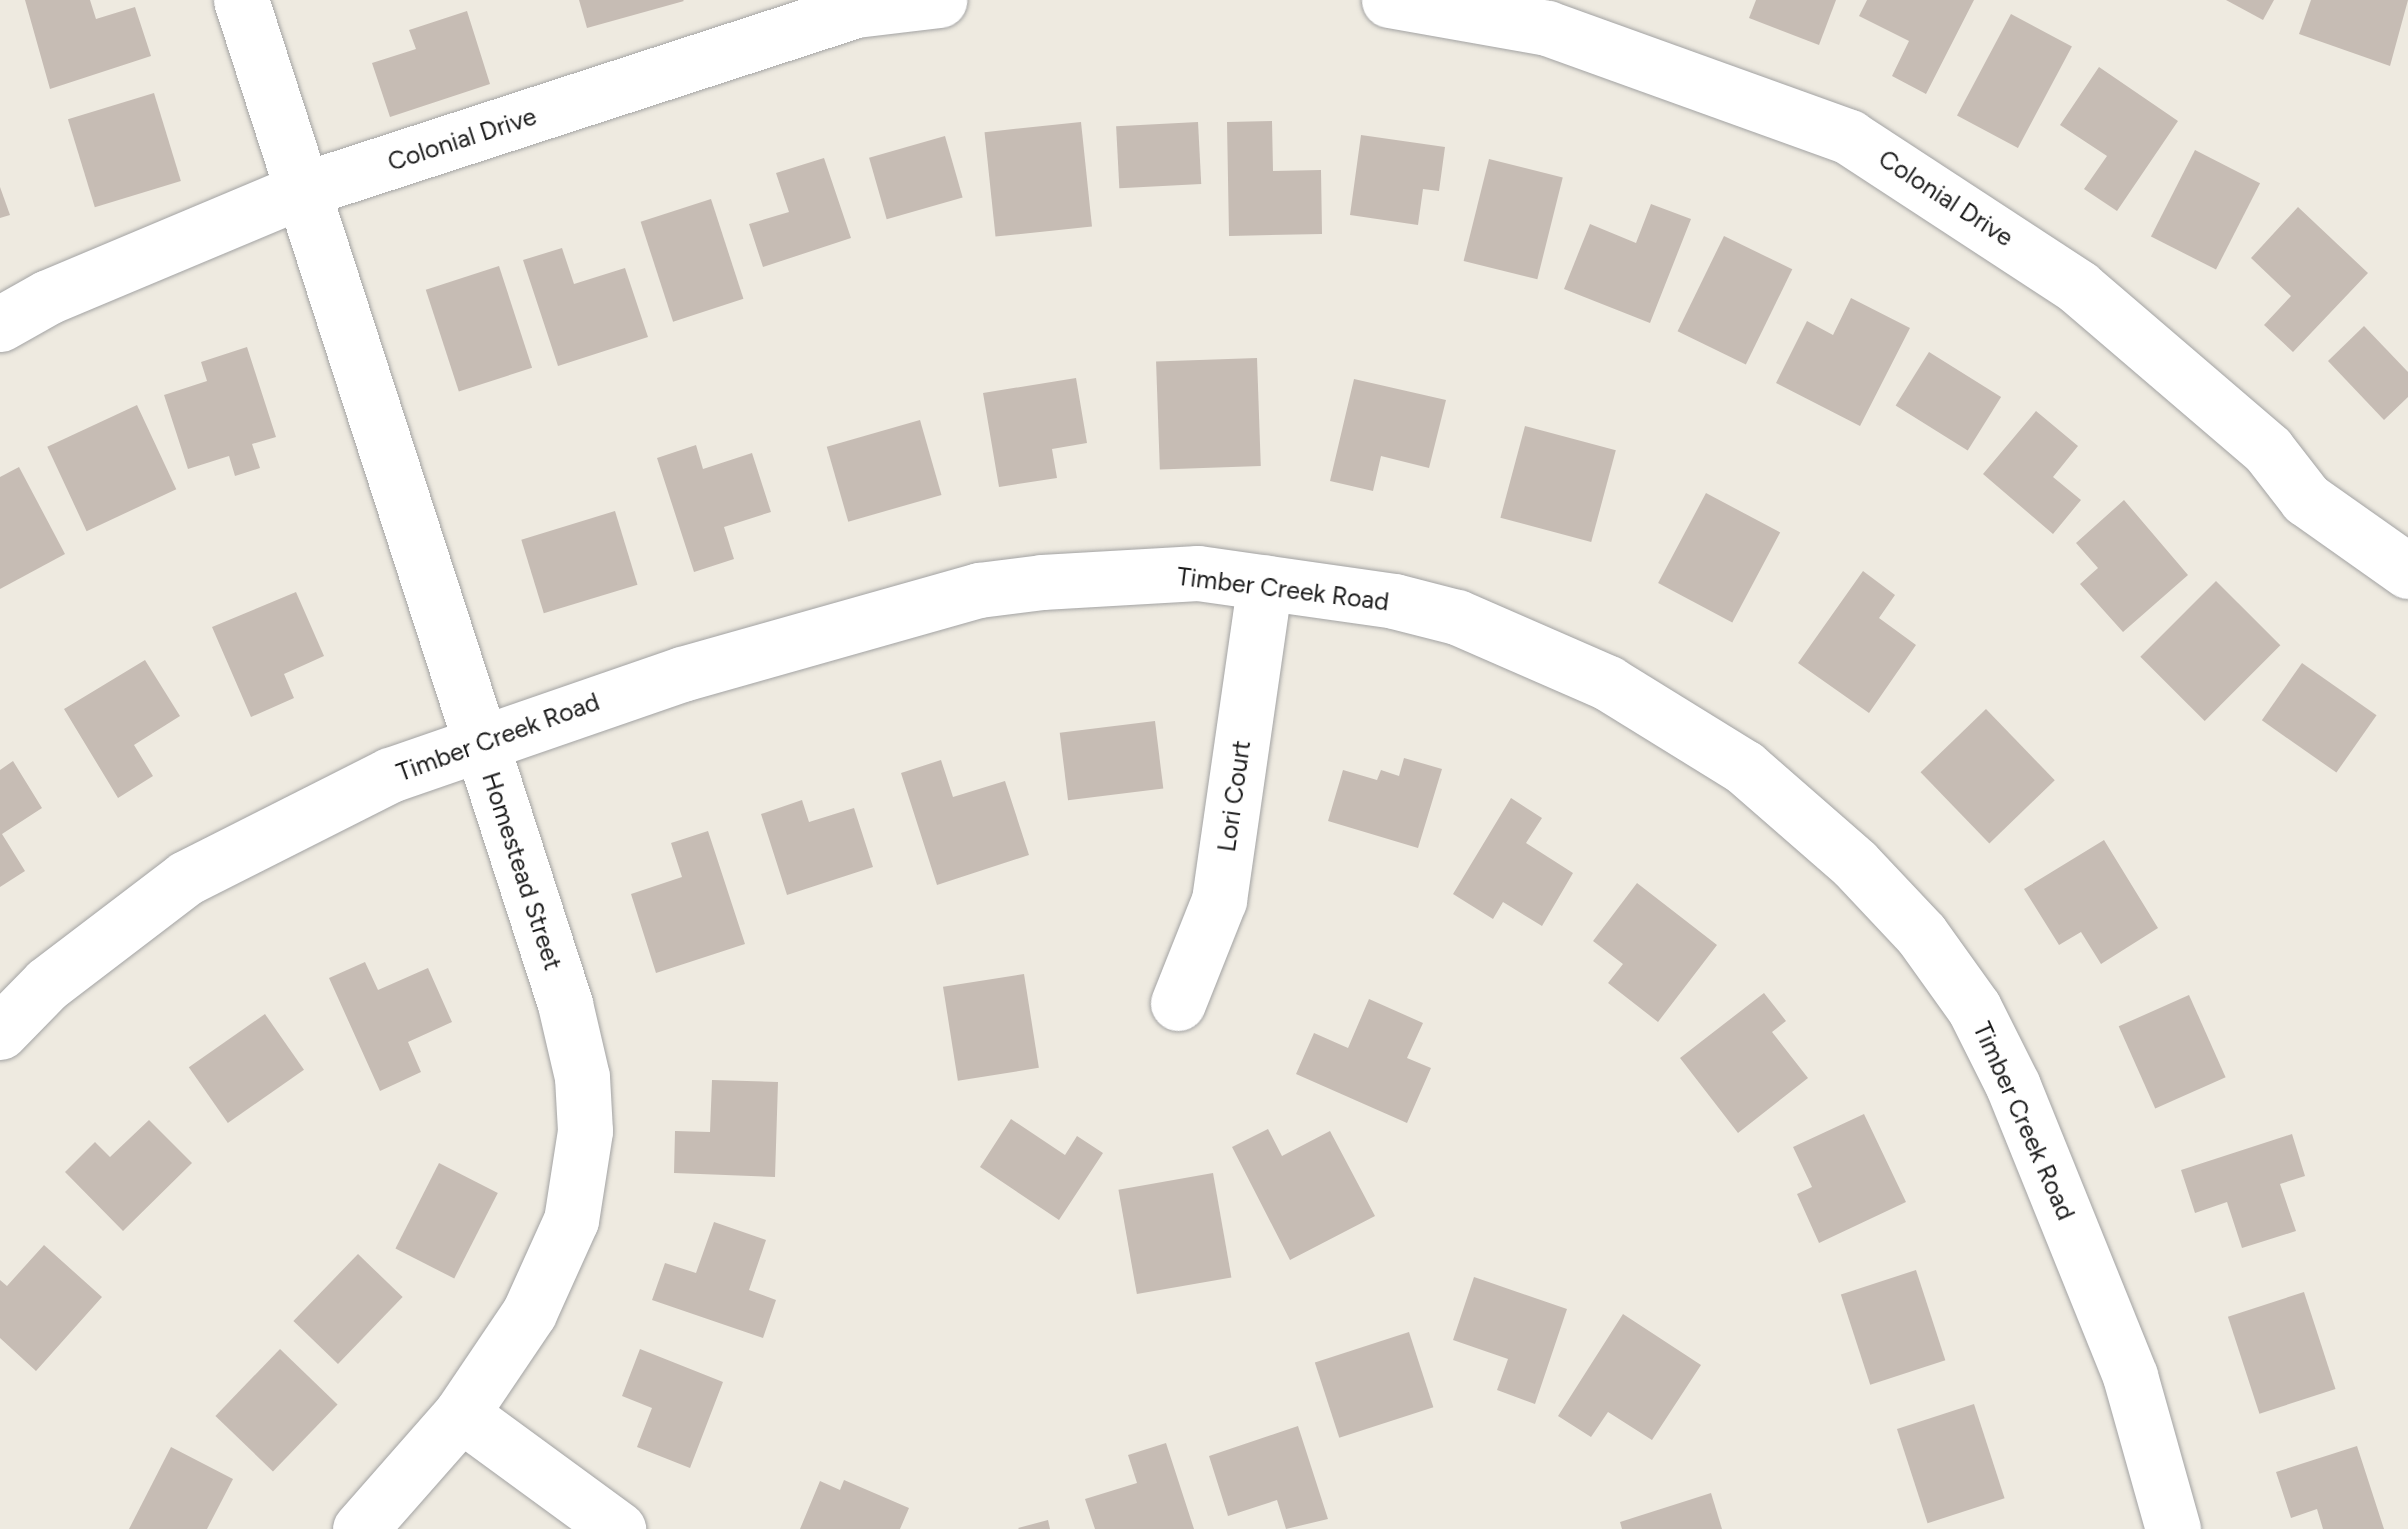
<!DOCTYPE html>
<html>
<head>
<meta charset="utf-8">
<style>
  body { margin:0 }
  #map { position:relative; width:2408px; height:1529px; overflow:hidden; background:#eeeae0; font-family:Figtree,sans-serif }
  div>[style] { position:absolute }
  .building>* { inset:0; background:#c6bcb4; transform-origin:0 0 }
  .roads { filter:drop-shadow(0 0 2px #a3a3a3) drop-shadow(0 0 2px #a3a3a3) }
  .minor>* { height:55px; margin:-27.5px; padding:0 27.5px; transform-origin:27.5px; border-radius:27.5px; background:#fff }
  span { translate:-50% -50%; white-space:nowrap; text-align:center; line-height:1.15; -webkit-text-stroke:9px #fff; paint-order:stroke }
  .street-label { font-size:25px; color:#1c1c1c }
</style>
</head>
<body>
<div id="map">
  <div class="building">
    <i style="clip-path:polygon(25px 0,90px 0,96px 19px,135px 7px,151px 56px,50px 89px)"></i>
    <i style="clip-path:polygon(579px 0,683px 0,684px 1px,587px 28px)"></i>
    <i style="clip-path:polygon(1756px 0,1836px 0,1819px 45px,1749px 18px)"></i>
    <i style="clip-path:polygon(1867px 0,1974px 0,1926px 94px,1892px 76px,1909px 41px,1859px 16px)"></i>
    <i style="clip-path:polygon(2226px 0,2274px 0,2263px 20px)"></i>
    <i style="clip-path:polygon(2311px 0,2408px 0,2390px 66px,2299px 34px)"></i>
    <i style="clip-path:polygon(467px 11px,490px 84px,390px 117px,372px 63px,416px 49px,409px 30px)"></i>
    <i style="left:2011px;top:14px;width:69px;height:115px;rotate:28deg"></i>
    <i style="clip-path:polygon(2099px 67px,2178px 121px,2117px 211px,2084px 189px,2107px 156px,2060px 125px)"></i>
    <i style="left:154px;top:93px;width:92px;height:90px;rotate:73deg"></i>
    <i style="clip-path:polygon(1272px 121px,1273px 171px,1321px 170px,1322px 234px,1229px 236px,1227px 122px)"></i>
    <i style="left:1081px;top:122px;width:105px;height:97px;rotate:84deg"></i>
    <i style="left:1198px;top:122px;width:62px;height:82px;rotate:87deg"></i>
    <i style="clip-path:polygon(1361px 135px,1445px 147px,1439px 191px,1423px 189px,1418px 225px,1350px 215px)"></i>
    <i style="left:945px;top:136px;width:64px;height:79px;rotate:74deg"></i>
    <i style="left:2195px;top:150px;width:73px;height:97px;rotate:27deg"></i>
    <i style="clip-path:polygon(824px 158px,851px 238px,763px 267px,749px 224px,789px 212px,776px 173px)"></i>
    <i style="left:1489px;top:159px;width:76px;height:105px;rotate:14deg"></i>
    <i style="clip-path:polygon(0 187px,10px 215px,0 218px)"></i>
    <i style="left:711px;top:199px;width:105px;height:74px;rotate:72deg"></i>
    <i style="clip-path:polygon(1651px 204px,1691px 219px,1650px 323px,1564px 289px,1590px 224px,1636px 243px)"></i>
    <i style="clip-path:polygon(2298px 207px,2368px 273px,2293px 352px,2264px 325px,2291px 296px,2251px 258px)"></i>
    <i style="left:1724px;top:236px;width:76px;height:106px;rotate:26deg"></i>
    <i style="clip-path:polygon(562px 248px,574px 284px,625px 268px,648px 337px,558px 366px,523px 260px)"></i>
    <i style="left:499px;top:266px;width:107px;height:77px;rotate:72deg"></i>
    <i style="clip-path:polygon(1851px 298px,1910px 328px,1860px 426px,1776px 383px,1807px 321px,1833px 335px)"></i>
    <i style="clip-path:polygon(2364px 326px,2408px 372px,2408px 397px,2384px 420px,2328px 361px)"></i>
    <i style="clip-path:polygon(247px 347px,276px 437px,252px 444px,260px 468px,235px 476px,229px 456px,188px 469px,164px 395px,207px 381px,201px 362px)"></i>
    <i style="left:1929px;top:352px;width:85px;height:63px;rotate:32deg"></i>
    <i style="left:1257px;top:358px;width:108px;height:101px;rotate:88deg"></i>
    <i style="clip-path:polygon(1076px 378px,1087px 443px,1052px 449px,1057px 478px,999px 487px,983px 393px)"></i>
    <i style="clip-path:polygon(1354px 379px,1446px 400px,1429px 468px,1381px 456px,1373px 491px,1330px 481px)"></i>
    <i style="left:137px;top:405px;width:93px;height:99px;rotate:65deg"></i>
    <i style="clip-path:polygon(2036px 411px,2078px 446px,2053px 477px,2081px 500px,2053px 534px,1983px 474px)"></i>
    <i style="left:920px;top:420px;width:78px;height:97px;rotate:74deg"></i>
    <i style="left:1525px;top:426px;width:94px;height:95px;rotate:15deg"></i>
    <i style="clip-path:polygon(696px 445px,703px 469px,752px 453px,771px 512px,724px 527px,734px 559px,694px 572px,657px 458px)"></i>
    <i style="clip-path:polygon(19px 467px,65px 554px,0 589px,0 477px)"></i>
    <i style="left:1706px;top:493px;width:84px;height:102px;rotate:28deg"></i>
    <i style="clip-path:polygon(2124px 500px,2188px 575px,2123px 632px,2080px 584px,2098px 568px,2076px 543px)"></i>
    <i style="left:615px;top:511px;width:77px;height:98px;rotate:73deg"></i>
    <i style="clip-path:polygon(1863px 571px,1895px 595px,1879px 618px,1916px 645px,1869px 713px,1798px 663px)"></i>
    <i style="left:2216px;top:581px;width:91px;height:107px;rotate:45deg"></i>
    <i style="clip-path:polygon(296px 592px,324px 656px,284px 674px,294px 698px,251px 717px,212px 627px)"></i>
    <i style="clip-path:polygon(145px 660px,180px 716px,134px 745px,153px 776px,118px 798px,64px 709px)"></i>
    <i style="left:2302px;top:663px;width:91px;height:70px;rotate:35deg"></i>
    <i style="left:1986px;top:709px;width:99px;height:91px;rotate:46deg"></i>
    <i style="left:1155px;top:721px;width:68px;height:96px;rotate:83deg"></i>
    <i style="clip-path:polygon(1404px 758px,1442px 769px,1418px 848px,1328px 821px,1343px 770px,1377px 780px,1381px 770px,1399px 776px)"></i>
    <i style="clip-path:polygon(941px 760px,953px 797px,1005px 781px,1029px 855px,937px 885px,901px 773px)"></i>
    <i style="clip-path:polygon(13px 761px,42px 808px,2px 834px,25px 871px,0 887px,0 770px)"></i>
    <i style="clip-path:polygon(1511px 798px,1542px 818px,1526px 843px,1573px 873px,1542px 926px,1503px 902px,1493px 919px,1453px 894px)"></i>
    <i style="clip-path:polygon(802px 800px,809px 822px,854px 808px,873px 867px,787px 895px,761px 814px)"></i>
    <i style="clip-path:polygon(708px 831px,745px 944px,656px 973px,631px 894px,682px 877px,671px 843px)"></i>
    <i style="clip-path:polygon(2104px 840px,2158px 928px,2101px 964px,2081px 932px,2059px 945px,2024px 889px)"></i>
    <i style="clip-path:polygon(1637px 883px,1717px 945px,1658px 1022px,1608px 983px,1623px 964px,1593px 941px)"></i>
    <i style="clip-path:polygon(365px 962px,378px 990px,428px 968px,452px 1022px,408px 1042px,421px 1072px,380px 1091px,329px 978px)"></i>
    <i style="left:1024px;top:974px;width:95px;height:82px;rotate:81deg"></i>
    <i style="clip-path:polygon(1764px 993px,1786px 1021px,1772px 1032px,1808px 1078px,1738px 1133px,1680px 1058px)"></i>
    <i style="left:2189px;top:995px;width:90px;height:77px;rotate:66deg"></i>
    <i style="clip-path:polygon(1369px 999px,1423px 1023px,1407px 1058px,1431px 1068px,1407px 1123px,1296px 1074px,1314px 1033px,1348px 1048px)"></i>
    <i style="left:265px;top:1014px;width:68px;height:93px;rotate:55deg"></i>
    <i style="clip-path:polygon(712px 1080px,778px 1082px,775px 1177px,674px 1173px,675px 1131px,710px 1132px)"></i>
    <i style="clip-path:polygon(1864px 1114px,1906px 1202px,1819px 1243px,1797px 1194px,1812px 1187px,1793px 1147px)"></i>
    <i style="clip-path:polygon(1011px 1119px,1065px 1155px,1077px 1136px,1103px 1153px,1059px 1220px,980px 1167px)"></i>
    <i style="clip-path:polygon(149px 1120px,192px 1163px,123px 1231px,65px 1172px,95px 1142px,110px 1157px)"></i>
    <i style="clip-path:polygon(1268px 1129px,1282px 1156px,1330px 1131px,1375px 1216px,1290px 1260px,1232px 1147px)"></i>
    <i style="clip-path:polygon(2292px 1134px,2305px 1176px,2280px 1184px,2296px 1231px,2242px 1248px,2227px 1202px,2195px 1213px,2181px 1170px)"></i>
    <i style="left:439px;top:1163px;width:66px;height:96px;rotate:27deg"></i>
    <i style="left:1213px;top:1173px;width:106px;height:96px;rotate:80deg"></i>
    <i style="clip-path:polygon(714px 1222px,766px 1240px,749px 1290px,776px 1300px,763px 1338px,652px 1300px,665px 1263px,696px 1273px)"></i>
    <i style="clip-path:polygon(44px 1245px,102px 1297px,36px 1371px,0 1338px,0 1280px,7px 1286px)"></i>
    <i style="left:358px;top:1254px;width:62px;height:93px;rotate:44deg"></i>
    <i style="left:1916px;top:1270px;width:95px;height:79px;rotate:72deg"></i>
    <i style="clip-path:polygon(1474px 1277px,1567px 1309px,1535px 1404px,1497px 1390px,1508px 1359px,1453px 1340px)"></i>
    <i style="left:2304px;top:1292px;width:102px;height:80px;rotate:72deg"></i>
    <i style="clip-path:polygon(1623px 1314px,1701px 1365px,1652px 1440px,1608px 1412px,1591px 1437px,1558px 1416px)"></i>
    <i style="left:1409px;top:1332px;width:79px;height:99px;rotate:72deg"></i>
    <i style="left:280px;top:1349px;width:80px;height:93px;rotate:44deg"></i>
    <i style="clip-path:polygon(640px 1349px,723px 1382px,690px 1468px,637px 1447px,652px 1408px,622px 1396px)"></i>
    <i style="left:1974px;top:1404px;width:99px;height:81px;rotate:72deg"></i>
    <i style="clip-path:polygon(1298px 1426px,1328px 1519px,1286px 1529px,1277px 1500px,1228px 1516px,1209px 1456px)"></i>
    <i style="clip-path:polygon(1166px 1443px,1194px 1529px,1095px 1529px,1085px 1499px,1137px 1483px,1128px 1455px)"></i>
    <i style="clip-path:polygon(2357px 1446px,2384px 1529px,2323px 1529px,2317px 1509px,2291px 1518px,2276px 1472px)"></i>
    <i style="clip-path:polygon(171px 1447px,233px 1479px,207px 1529px,129px 1529px)"></i>
    <i style="clip-path:polygon(844px 1480px,909px 1508px,900px 1529px,800px 1529px,820px 1481px,840px 1490px)"></i>
    <i style="clip-path:polygon(1711px 1493px,1722px 1529px,1622px 1529px,1620px 1522px)"></i>
    <i style="clip-path:polygon(1048px 1520px,1050px 1529px,1019px 1529px,1018px 1528px)"></i>
  </div>
  <div class="roads">
    <div class="minor">
      <i style="left:241px;top:0;width:1055px;rotate:72.11deg"></i>
      <i style="left:565px;top:1004px;width:75px;rotate:76.9deg"></i>
      <i style="left:582px;top:1077px;width:54px;rotate:86.8deg"></i>
      <i style="left:585px;top:1131px;width:90px;rotate:98.9deg"></i>
      <i style="left:571px;top:1220px;width:102px;rotate:114.3deg"></i>
      <i style="left:529px;top:1313px;width:122px;rotate:124deg"></i>
      <i style="left:461px;top:1414px;width:153px;rotate:131.3deg"></i>
      <i style="left:1389px;top:0;width:160px;rotate:10deg"></i>
      <i style="left:1547px;top:28px;width:321px;rotate:19.8deg"></i>
      <i style="left:1849px;top:137px;width:274px;rotate:33.2deg"></i>
      <i style="left:2078px;top:287px;width:250px;rotate:40.6deg"></i>
      <i style="left:2268px;top:450px;width:62px;rotate:52.2deg"></i>
      <i style="left:2306px;top:499px;width:125px;rotate:35.2deg"></i>
      <i style="left:0;top:324px;width:55px;rotate:-29.4deg"></i>
      <i style="left:48px;top:297px;width:276px;rotate:-22.8deg"></i>
      <i style="left:302px;top:190px;width:583px;rotate:-18deg"></i>
      <i style="left:856px;top:10px;width:84px;rotate:-6.9deg"></i>
      <i style="left:1178px;top:1003px;width:111px;rotate:-68.3deg"></i>
      <i style="left:1219px;top:900px;width:321px;rotate:-81.8deg"></i>
      <i style="left:0;top:1032px;width:67px;rotate:-45.6deg"></i>
      <i style="left:47px;top:984px;width:175px;rotate:-37.3deg"></i>
      <i style="left:186px;top:878px;width:229px;rotate:-26.8deg"></i>
      <i style="left:390px;top:775px;width:309px;rotate:-19.1deg"></i>
      <i style="left:682px;top:674px;width:309px;rotate:-15.8deg"></i>
      <i style="left:979px;top:590px;width:64px;rotate:-7.2deg"></i>
      <i style="left:1042px;top:582px;width:156px;rotate:-3.3deg"></i>
      <i style="left:1198px;top:573px;width:198px;rotate:8.1deg"></i>
      <i style="left:1394px;top:601px;width:65px;rotate:14.3deg"></i>
      <i style="left:1457px;top:617px;width:165px;rotate:23.6deg"></i>
      <i style="left:1608px;top:683px;width:160px;rotate:31.7deg"></i>
      <i style="left:1744px;top:767px;width:147px;rotate:41.1deg"></i>
      <i style="left:1855px;top:864px;width:96px;rotate:46.7deg"></i>
      <i style="left:1921px;top:934px;width:91px;rotate:54.4deg"></i>
      <i style="left:1974px;top:1008px;width:87px;rotate:63.4deg"></i>
      <i style="left:2013px;top:1086px;width:313px;rotate:68deg"></i>
      <i style="left:2130px;top:1376px;width:159px;rotate:74.3deg"></i>
      <i style="left:461px;top:1414px;width:195px;rotate:36.2deg"></i>
    </div>
  </div>
  <div class="street-label">
    <span style="left:462px;top:139px;rotate:-18deg">Colonial Drive</span>
    <span style="left:1946px;top:198px;rotate:33deg">Colonial Drive</span>
    <span style="left:1283px;top:589px;rotate:7deg">Timber Creek Road</span>
    <span style="left:498px;top:737px;rotate:-20deg">Timber Creek Road</span>
    <span style="left:1234px;top:796px;rotate:-82deg">Lori Court</span>
    <span style="left:522px;top:871px;rotate:72deg">Homestead Street</span>
    <span style="left:2024px;top:1121px;rotate:66deg">Timber Creek Road</span>
  </div>
</div>
</body>
</html>
